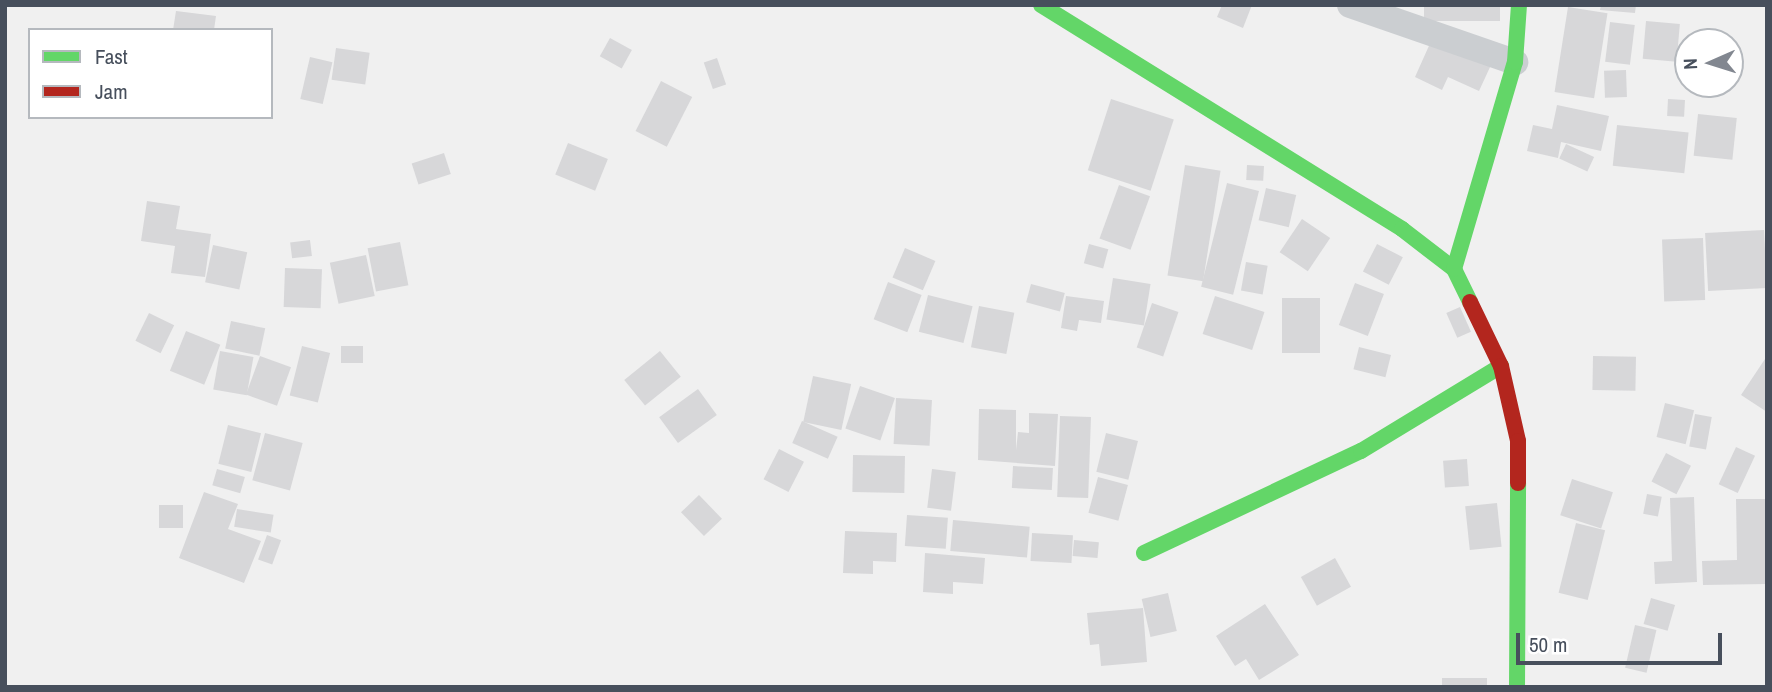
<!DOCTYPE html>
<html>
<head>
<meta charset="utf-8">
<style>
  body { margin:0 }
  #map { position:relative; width:1772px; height:692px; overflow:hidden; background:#f0f0f0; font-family:"Archivo Narrow",sans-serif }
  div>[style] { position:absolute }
  .building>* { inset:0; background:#d7d7d9; transform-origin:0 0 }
  .street>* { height:26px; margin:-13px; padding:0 13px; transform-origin:13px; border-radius:13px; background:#cbced1 }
  .fast>* { height:16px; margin:-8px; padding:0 8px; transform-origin:8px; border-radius:8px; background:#63d668 }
  .jam>* { height:16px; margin:-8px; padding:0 8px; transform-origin:8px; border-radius:8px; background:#b3261e }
  span { translate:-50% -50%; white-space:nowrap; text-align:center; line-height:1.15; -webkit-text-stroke:5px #fff; paint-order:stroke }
  .frame { position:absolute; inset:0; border:7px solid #474f5c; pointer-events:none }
  .legend { position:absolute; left:28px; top:28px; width:245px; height:91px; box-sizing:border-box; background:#fff; border:2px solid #b5b9be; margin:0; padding:9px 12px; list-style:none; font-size:21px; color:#474f5c }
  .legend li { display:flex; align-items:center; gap:14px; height:35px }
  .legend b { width:35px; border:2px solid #b5b9be }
  .north { position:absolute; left:1674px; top:28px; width:70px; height:70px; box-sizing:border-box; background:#fff; border:2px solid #b5b9be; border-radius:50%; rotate:267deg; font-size:19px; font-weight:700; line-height:28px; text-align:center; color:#474f5c }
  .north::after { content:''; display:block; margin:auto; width:24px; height:32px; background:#828790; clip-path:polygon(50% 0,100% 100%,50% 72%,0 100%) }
  .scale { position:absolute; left:1516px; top:633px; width:206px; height:32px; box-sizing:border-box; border:4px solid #474f5c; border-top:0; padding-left:9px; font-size:21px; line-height:24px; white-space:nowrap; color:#474f5c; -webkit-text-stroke:5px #fff; paint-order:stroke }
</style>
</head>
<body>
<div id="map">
  <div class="building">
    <i style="clip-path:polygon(1222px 5px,1252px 5px,1243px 28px,1217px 17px)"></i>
    <i style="left:1424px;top:5px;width:76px;height:16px"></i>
    <i style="clip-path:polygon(1601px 5px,1636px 5px,1635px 13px,1600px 10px)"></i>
    <i style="left:1568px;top:7px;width:40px;height:86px;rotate:9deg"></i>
    <i style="clip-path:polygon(176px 11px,216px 16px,214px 30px,173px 30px)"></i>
    <i style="left:1646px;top:21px;width:34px;height:38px;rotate:5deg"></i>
    <i style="left:1610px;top:22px;width:25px;height:40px;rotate:7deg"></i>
    <i style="left:610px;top:38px;width:25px;height:21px;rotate:29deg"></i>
    <i style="clip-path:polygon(1432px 39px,1491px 65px,1479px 91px,1448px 77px,1442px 90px,1415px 77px)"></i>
    <i style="left:336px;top:48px;width:34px;height:32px;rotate:8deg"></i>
    <i style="left:310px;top:57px;width:23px;height:43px;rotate:13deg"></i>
    <i style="left:717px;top:58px;width:28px;height:14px;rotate:71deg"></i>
    <i style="left:1626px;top:70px;width:27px;height:22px;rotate:88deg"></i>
    <i style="left:661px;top:81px;width:35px;height:56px;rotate:27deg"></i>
    <i style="left:1111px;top:99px;width:66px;height:75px;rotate:18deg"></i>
    <i style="left:1668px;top:99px;width:17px;height:17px;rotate:3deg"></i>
    <i style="clip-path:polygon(1557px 105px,1609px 116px,1601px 151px,1561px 142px,1558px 158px,1527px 151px,1533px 125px,1552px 129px)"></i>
    <i style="left:1698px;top:114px;width:39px;height:42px;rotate:6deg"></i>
    <i style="left:1617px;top:125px;width:72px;height:41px;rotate:6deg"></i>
    <i style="left:568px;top:143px;width:43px;height:34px;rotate:22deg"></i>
    <i style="left:1566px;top:144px;width:31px;height:16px;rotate:25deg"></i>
    <i style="left:444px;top:153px;width:22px;height:34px;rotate:72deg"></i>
    <i style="left:1185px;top:165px;width:36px;height:112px;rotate:9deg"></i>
    <i style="left:1247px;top:165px;width:17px;height:15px;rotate:3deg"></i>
    <i style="left:1227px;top:183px;width:33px;height:107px;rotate:14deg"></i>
    <i style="left:1119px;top:185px;width:33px;height:57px;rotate:20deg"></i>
    <i style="left:1266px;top:188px;width:31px;height:33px;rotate:13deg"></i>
    <i style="clip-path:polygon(147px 201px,180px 206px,176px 229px,211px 234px,205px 277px,171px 273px,175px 246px,141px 241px)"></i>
    <i style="left:1302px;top:219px;width:34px;height:40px;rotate:34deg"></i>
    <i style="left:1764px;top:230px;width:58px;height:59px;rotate:87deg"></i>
    <i style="left:1703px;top:238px;width:62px;height:41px;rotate:88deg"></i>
    <i style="left:310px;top:240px;width:16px;height:20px;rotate:83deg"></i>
    <i style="left:400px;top:242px;width:44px;height:33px;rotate:79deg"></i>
    <i style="left:1089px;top:244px;width:20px;height:20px;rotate:15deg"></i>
    <i style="left:1377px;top:244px;width:29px;height:31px;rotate:27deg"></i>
    <i style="left:213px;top:245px;width:35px;height:38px;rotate:12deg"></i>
    <i style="left:905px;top:248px;width:33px;height:32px;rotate:23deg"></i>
    <i style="left:366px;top:255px;width:42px;height:37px;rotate:78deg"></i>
    <i style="left:1246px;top:262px;width:22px;height:29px;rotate:10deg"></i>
    <i style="left:285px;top:268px;width:37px;height:39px;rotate:2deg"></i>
    <i style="left:1113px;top:278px;width:38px;height:42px;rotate:9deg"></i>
    <i style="left:888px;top:282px;width:36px;height:40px;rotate:21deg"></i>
    <i style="left:1355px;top:283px;width:31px;height:45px;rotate:21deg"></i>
    <i style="left:1031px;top:284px;width:35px;height:19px;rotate:15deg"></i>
    <i style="left:928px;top:295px;width:46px;height:38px;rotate:14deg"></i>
    <i style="clip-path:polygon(1066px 296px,1104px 301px,1101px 323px,1079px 320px,1077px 331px,1061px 328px)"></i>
    <i style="left:1215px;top:296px;width:52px;height:40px;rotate:18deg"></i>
    <i style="left:1282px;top:298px;width:38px;height:55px"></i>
    <i style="left:1152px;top:303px;width:28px;height:47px;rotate:19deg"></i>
    <i style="left:979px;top:306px;width:36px;height:42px;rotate:11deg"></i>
    <i style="left:1460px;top:307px;width:27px;height:15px;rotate:66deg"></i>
    <i style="left:149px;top:313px;width:28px;height:31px;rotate:26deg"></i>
    <i style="left:231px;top:321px;width:35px;height:28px;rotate:12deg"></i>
    <i style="left:186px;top:331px;width:37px;height:43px;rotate:22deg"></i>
    <i style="left:302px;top:346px;width:29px;height:51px;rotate:14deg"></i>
    <i style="left:341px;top:346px;width:22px;height:17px"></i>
    <i style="left:1359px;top:347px;width:33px;height:23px;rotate:14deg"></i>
    <i style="left:220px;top:351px;width:34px;height:39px;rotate:10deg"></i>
    <i style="left:660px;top:351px;width:33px;height:46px;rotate:51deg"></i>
    <i style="left:260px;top:356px;width:33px;height:41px;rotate:20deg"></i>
    <i style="left:1593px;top:356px;width:43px;height:34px;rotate:1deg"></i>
    <i style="clip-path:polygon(1765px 359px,1767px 360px,1767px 412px,1741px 395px)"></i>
    <i style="left:813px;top:376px;width:39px;height:47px;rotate:12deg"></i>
    <i style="left:860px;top:386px;width:37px;height:45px;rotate:19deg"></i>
    <i style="left:698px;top:389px;width:32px;height:48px;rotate:54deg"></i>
    <i style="left:896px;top:398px;width:36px;height:46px;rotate:3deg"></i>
    <i style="left:1665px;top:403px;width:30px;height:35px;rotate:14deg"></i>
    <i style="clip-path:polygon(979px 409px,1016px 410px,1016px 450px,1018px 432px,1029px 433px,1029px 413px,1058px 414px,1055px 466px,978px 460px)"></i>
    <i style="left:1695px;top:414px;width:17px;height:33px;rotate:10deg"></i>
    <i style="left:1060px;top:416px;width:31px;height:81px;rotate:2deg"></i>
    <i style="left:802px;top:421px;width:39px;height:24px;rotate:24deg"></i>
    <i style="left:228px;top:425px;width:34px;height:40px;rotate:14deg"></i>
    <i style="left:265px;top:433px;width:39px;height:49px;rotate:15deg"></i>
    <i style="left:1106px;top:433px;width:33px;height:40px;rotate:14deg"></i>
    <i style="left:1736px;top:447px;width:21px;height:41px;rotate:25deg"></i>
    <i style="left:779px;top:449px;width:28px;height:34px;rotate:27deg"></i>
    <i style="left:1666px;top:453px;width:28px;height:32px;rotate:27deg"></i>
    <i style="left:853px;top:455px;width:52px;height:37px;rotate:1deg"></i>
    <i style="left:1467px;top:459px;width:27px;height:24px;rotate:86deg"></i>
    <i style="left:1013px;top:466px;width:40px;height:22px;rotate:3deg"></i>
    <i style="left:217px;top:469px;width:29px;height:17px;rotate:16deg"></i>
    <i style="left:932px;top:469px;width:24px;height:39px;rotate:7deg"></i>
    <i style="left:1098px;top:477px;width:31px;height:37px;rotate:15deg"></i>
    <i style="left:1572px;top:479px;width:43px;height:38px;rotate:18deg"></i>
    <i style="clip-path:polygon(204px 492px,238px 504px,228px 529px,261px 541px,244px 583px,179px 558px)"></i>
    <i style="left:1647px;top:494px;width:15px;height:20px;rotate:11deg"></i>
    <i style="left:699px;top:495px;width:33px;height:25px;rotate:46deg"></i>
    <i style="clip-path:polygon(1694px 497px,1697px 582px,1655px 584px,1654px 562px,1672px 561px,1670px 498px)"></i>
    <i style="clip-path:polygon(1736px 499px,1767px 499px,1767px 584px,1703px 585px,1702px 561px,1737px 560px)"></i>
    <i style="left:1497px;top:503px;width:44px;height:32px;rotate:84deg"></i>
    <i style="left:159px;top:505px;width:24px;height:23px"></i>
    <i style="left:237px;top:509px;width:37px;height:18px;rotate:9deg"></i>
    <i style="left:907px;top:515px;width:41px;height:31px;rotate:4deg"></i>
    <i style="left:953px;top:520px;width:77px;height:31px;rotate:5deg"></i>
    <i style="left:1576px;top:523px;width:30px;height:72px;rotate:14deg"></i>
    <i style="clip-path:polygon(845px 531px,897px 533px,896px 562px,873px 561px,873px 574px,843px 573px)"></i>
    <i style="left:1032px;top:533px;width:41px;height:28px;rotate:3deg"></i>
    <i style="left:267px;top:535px;width:15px;height:26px;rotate:20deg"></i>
    <i style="left:1074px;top:540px;width:25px;height:16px;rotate:5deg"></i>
    <i style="clip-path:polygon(925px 553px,985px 558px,983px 584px,953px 582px,953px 594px,923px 592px)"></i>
    <i style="left:1335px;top:558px;width:33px;height:39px;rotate:61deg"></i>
    <i style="left:1168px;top:593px;width:39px;height:27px;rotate:77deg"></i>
    <i style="left:1651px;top:598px;width:25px;height:27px;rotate:16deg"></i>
    <i style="clip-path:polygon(1265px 604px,1299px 655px,1259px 680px,1246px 659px,1235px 666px,1216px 636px)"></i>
    <i style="clip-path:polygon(1143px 608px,1147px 662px,1101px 666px,1099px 644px,1090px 645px,1087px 613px)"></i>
    <i style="left:1635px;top:625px;width:22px;height:44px;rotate:13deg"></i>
    <i style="left:1487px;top:678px;width:9px;height:45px;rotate:90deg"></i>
  </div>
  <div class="street">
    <i style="left:1350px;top:5px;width:175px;rotate:19.1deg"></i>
  </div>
  <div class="fast">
    <i style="left:1041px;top:5px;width:425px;rotate:31.8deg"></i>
    <i style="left:1402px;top:229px;width:66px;rotate:37.6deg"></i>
    <i style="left:1454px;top:269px;width:37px;rotate:64deg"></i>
    <i style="left:1454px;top:269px;width:216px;rotate:-73.6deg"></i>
    <i style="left:1515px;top:62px;width:57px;rotate:-86deg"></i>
    <i style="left:1144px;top:553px;width:240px;rotate:-25.2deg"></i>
    <i style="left:1361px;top:451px;width:164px;rotate:-31.3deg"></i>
    <i style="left:1517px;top:687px;width:204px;rotate:-89.7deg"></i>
  </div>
  <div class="jam">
    <i style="left:1470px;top:302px;width:71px;rotate:64.2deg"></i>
    <i style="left:1501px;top:366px;width:77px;rotate:77.2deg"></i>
    <i style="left:1518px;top:441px;width:42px;rotate:90deg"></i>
  </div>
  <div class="frame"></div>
  <ul class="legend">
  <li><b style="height:9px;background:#63d668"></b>Fast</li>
  <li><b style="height:9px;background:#b3261e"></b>Jam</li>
  </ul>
  <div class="north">N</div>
  <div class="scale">50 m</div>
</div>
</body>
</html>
